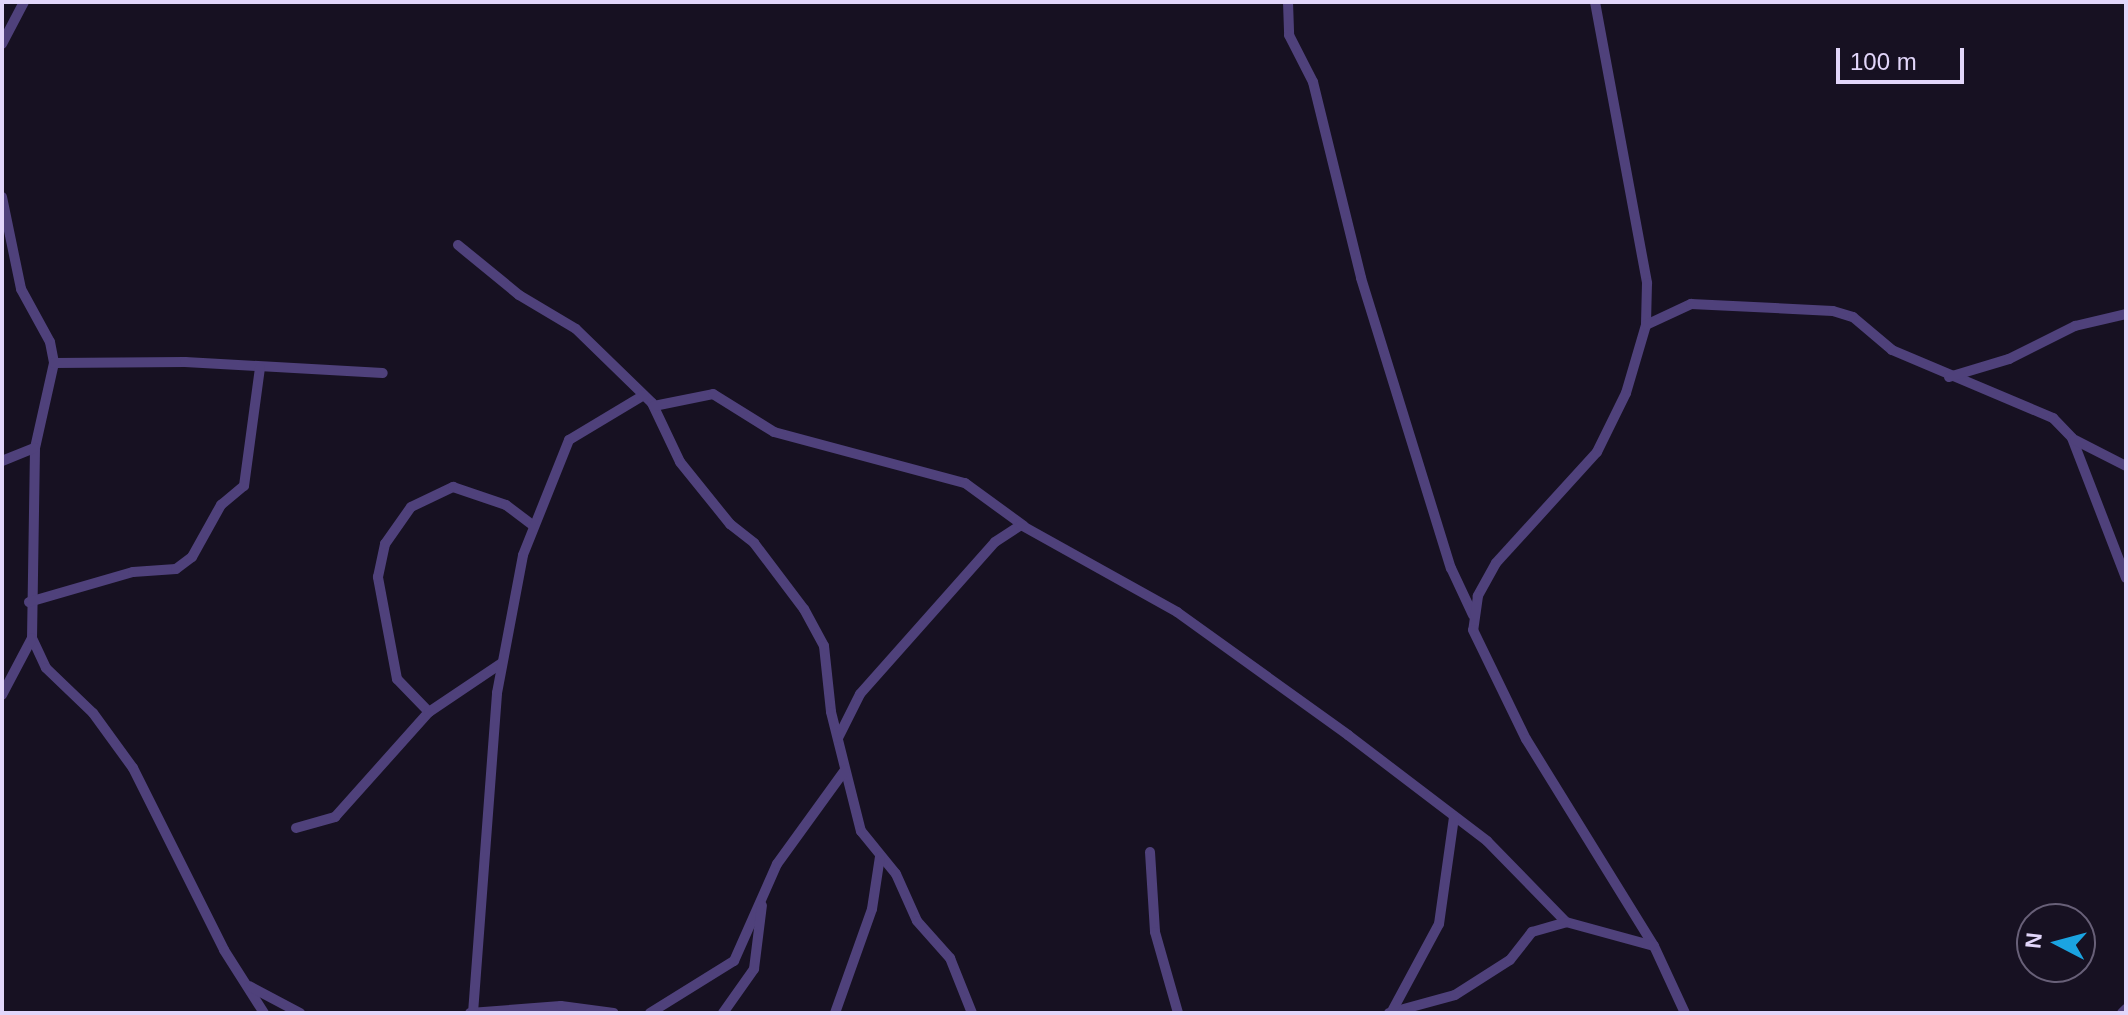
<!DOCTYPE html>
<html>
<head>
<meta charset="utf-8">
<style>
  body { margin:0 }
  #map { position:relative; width:2128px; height:1015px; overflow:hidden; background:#171122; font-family:Helvetica,sans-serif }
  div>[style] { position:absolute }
  .minor>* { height:10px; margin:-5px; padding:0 5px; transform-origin:5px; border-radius:5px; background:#4f417b }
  span { translate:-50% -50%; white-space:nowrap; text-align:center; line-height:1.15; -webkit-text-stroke:6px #171122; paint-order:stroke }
  .frame { position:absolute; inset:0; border:4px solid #e2d6fa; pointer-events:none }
  .north { position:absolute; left:2016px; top:903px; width:80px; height:80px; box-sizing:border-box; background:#171122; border:2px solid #686078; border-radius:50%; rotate:276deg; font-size:22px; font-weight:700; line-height:32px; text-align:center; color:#e2d6fa }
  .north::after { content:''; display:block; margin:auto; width:28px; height:36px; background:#1ba4e1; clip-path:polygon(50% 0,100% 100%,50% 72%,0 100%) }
  .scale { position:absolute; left:1836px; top:48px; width:128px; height:36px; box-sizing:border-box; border:4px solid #e2d6fa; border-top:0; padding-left:10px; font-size:24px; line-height:28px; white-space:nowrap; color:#e2d6fa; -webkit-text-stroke:6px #171122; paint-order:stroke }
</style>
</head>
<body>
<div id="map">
  <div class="minor">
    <i style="left:1288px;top:2px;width:33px;rotate:88deg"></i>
    <i style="left:1289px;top:35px;width:53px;rotate:62.9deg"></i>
    <i style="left:1313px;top:82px;width:202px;rotate:76.2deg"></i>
    <i style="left:1361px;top:278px;width:304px;rotate:72.8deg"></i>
    <i style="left:1451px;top:568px;width:52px;rotate:64.9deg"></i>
    <i style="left:1595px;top:2px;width:286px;rotate:79.5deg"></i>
    <i style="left:1647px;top:283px;width:42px;rotate:91.4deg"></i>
    <i style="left:1646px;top:325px;width:71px;rotate:106.4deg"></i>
    <i style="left:1626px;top:393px;width:66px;rotate:116.2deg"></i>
    <i style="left:1597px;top:452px;width:150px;rotate:132.3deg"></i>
    <i style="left:1496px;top:563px;width:38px;rotate:119deg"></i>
    <i style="left:1478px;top:596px;width:34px;rotate:98deg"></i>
    <i style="left:1473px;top:630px;width:121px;rotate:64.1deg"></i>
    <i style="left:1526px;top:739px;width:243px;rotate:58.3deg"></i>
    <i style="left:1654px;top:946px;width:74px;rotate:65.2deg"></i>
    <i style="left:2px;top:44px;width:47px;rotate:-62.4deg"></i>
    <i style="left:2px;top:197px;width:94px;rotate:78.3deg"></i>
    <i style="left:21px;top:289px;width:60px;rotate:61.3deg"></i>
    <i style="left:50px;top:342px;width:21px;rotate:79deg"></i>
    <i style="left:54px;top:363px;width:87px;rotate:102.6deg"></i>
    <i style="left:35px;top:448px;width:190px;rotate:90.9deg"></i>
    <i style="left:32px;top:638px;width:33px;rotate:65deg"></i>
    <i style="left:46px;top:668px;width:65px;rotate:43.8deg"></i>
    <i style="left:93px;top:713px;width:68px;rotate:54deg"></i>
    <i style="left:133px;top:768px;width:203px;rotate:63.4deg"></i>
    <i style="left:224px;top:950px;width:75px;rotate:57.6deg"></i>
    <i style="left:458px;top:245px;width:79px;rotate:39.3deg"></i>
    <i style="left:519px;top:295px;width:66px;rotate:30.8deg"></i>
    <i style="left:576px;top:329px;width:106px;rotate:44.2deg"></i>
    <i style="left:652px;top:403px;width:65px;rotate:64.6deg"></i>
    <i style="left:680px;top:462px;width:80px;rotate:51.1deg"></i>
    <i style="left:730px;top:524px;width:31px;rotate:38deg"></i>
    <i style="left:754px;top:543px;width:83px;rotate:52.9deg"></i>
    <i style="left:804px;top:609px;width:42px;rotate:61.6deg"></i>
    <i style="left:824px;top:646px;width:66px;rotate:83.9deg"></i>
    <i style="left:831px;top:712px;width:123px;rotate:75.9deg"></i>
    <i style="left:861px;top:831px;width:55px;rotate:50.9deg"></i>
    <i style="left:896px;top:874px;width:51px;rotate:65.9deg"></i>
    <i style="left:917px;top:921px;width:50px;rotate:48.3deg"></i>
    <i style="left:950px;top:958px;width:59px;rotate:68.2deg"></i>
    <i style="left:1646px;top:325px;width:50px;rotate:-25deg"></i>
    <i style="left:1691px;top:304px;width:142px;rotate:2.8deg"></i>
    <i style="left:1833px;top:311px;width:21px;rotate:17deg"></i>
    <i style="left:1853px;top:317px;width:51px;rotate:40.2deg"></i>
    <i style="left:1892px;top:350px;width:175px;rotate:22.9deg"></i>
    <i style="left:2053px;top:418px;width:28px;rotate:46deg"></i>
    <i style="left:2072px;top:438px;width:150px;rotate:68.9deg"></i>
    <i style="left:54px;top:363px;width:131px;rotate:-0.4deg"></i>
    <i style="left:185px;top:362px;width:198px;rotate:3.2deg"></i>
    <i style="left:1949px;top:377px;width:63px;rotate:-16.7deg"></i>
    <i style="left:2009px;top:359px;width:74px;rotate:-26.6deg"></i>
    <i style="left:2075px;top:326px;width:52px;rotate:-13.2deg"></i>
    <i style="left:654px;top:406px;width:60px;rotate:-11.5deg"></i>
    <i style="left:713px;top:394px;width:72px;rotate:31.9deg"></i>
    <i style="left:774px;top:432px;width:198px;rotate:15deg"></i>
    <i style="left:965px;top:483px;width:73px;rotate:36.1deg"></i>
    <i style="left:2075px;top:440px;width:57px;rotate:27deg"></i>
    <i style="left:2px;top:461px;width:35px;rotate:-22deg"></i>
    <i style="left:29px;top:602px;width:108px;rotate:-16.1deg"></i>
    <i style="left:133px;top:572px;width:43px;rotate:-4deg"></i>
    <i style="left:176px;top:569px;width:20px;rotate:-37deg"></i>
    <i style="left:192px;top:557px;width:60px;rotate:-60.9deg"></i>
    <i style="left:221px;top:505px;width:30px;rotate:-40deg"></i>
    <i style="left:244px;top:486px;width:119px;rotate:-82.3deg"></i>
    <i style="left:2px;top:695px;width:64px;rotate:-62.2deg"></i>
    <i style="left:429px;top:712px;width:46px;rotate:-134.1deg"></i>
    <i style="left:397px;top:679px;width:104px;rotate:-100.6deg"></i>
    <i style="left:378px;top:577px;width:34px;rotate:-78deg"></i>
    <i style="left:385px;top:544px;width:45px;rotate:-54.9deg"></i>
    <i style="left:411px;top:507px;width:47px;rotate:-25.5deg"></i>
    <i style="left:453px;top:487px;width:56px;rotate:18.8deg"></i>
    <i style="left:506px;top:505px;width:34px;rotate:37deg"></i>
    <i style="left:838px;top:738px;width:49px;rotate:-63.4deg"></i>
    <i style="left:860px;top:694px;width:203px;rotate:-48.4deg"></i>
    <i style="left:995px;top:542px;width:31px;rotate:-33deg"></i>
    <i style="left:1021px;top:525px;width:179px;rotate:29.1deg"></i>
    <i style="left:1177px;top:612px;width:211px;rotate:35.7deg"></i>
    <i style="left:1348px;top:735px;width:175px;rotate:37.3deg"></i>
    <i style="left:1487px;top:841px;width:113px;rotate:45.7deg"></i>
    <i style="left:1566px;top:922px;width:91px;rotate:15.3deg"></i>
    <i style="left:296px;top:828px;width:41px;rotate:-15.8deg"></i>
    <i style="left:335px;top:817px;width:141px;rotate:-48.2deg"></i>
    <i style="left:429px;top:712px;width:88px;rotate:-33.9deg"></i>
    <i style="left:1150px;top:852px;width:80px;rotate:86.4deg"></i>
    <i style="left:1155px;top:932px;width:84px;rotate:74.1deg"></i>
    <i style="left:249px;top:986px;width:58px;rotate:27.9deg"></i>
    <i style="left:470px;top:1013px;width:91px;rotate:-4.4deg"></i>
    <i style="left:561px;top:1006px;width:53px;rotate:7.5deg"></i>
    <i style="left:473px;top:1013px;width:321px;rotate:-85.7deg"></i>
    <i style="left:497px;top:693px;width:140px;rotate:-79.3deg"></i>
    <i style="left:523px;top:555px;width:124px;rotate:-68.2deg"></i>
    <i style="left:569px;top:440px;width:87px;rotate:-31deg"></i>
    <i style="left:650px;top:1013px;width:99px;rotate:-31.8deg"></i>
    <i style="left:734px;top:961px;width:106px;rotate:-66.1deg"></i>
    <i style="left:777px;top:864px;width:116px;rotate:-54.1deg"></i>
    <i style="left:723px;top:1013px;width:54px;rotate:-54.8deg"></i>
    <i style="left:754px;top:969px;width:64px;rotate:-82.9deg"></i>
    <i style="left:835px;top:1013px;width:110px;rotate:-70.4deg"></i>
    <i style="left:872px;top:909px;width:53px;rotate:-81.3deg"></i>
    <i style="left:1389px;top:1013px;width:68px;rotate:-15.3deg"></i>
    <i style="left:1455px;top:995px;width:65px;rotate:-32.5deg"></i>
    <i style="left:1510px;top:960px;width:36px;rotate:-52deg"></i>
    <i style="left:1532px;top:932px;width:35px;rotate:-16deg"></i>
    <i style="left:1391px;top:1013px;width:101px;rotate:-61.7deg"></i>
    <i style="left:1439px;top:924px;width:108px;rotate:-82deg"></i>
    <i style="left:2122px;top:1013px;width:6px;rotate:-45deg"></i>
  </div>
  <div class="frame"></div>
  <div class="north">N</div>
  <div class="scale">100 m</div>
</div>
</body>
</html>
